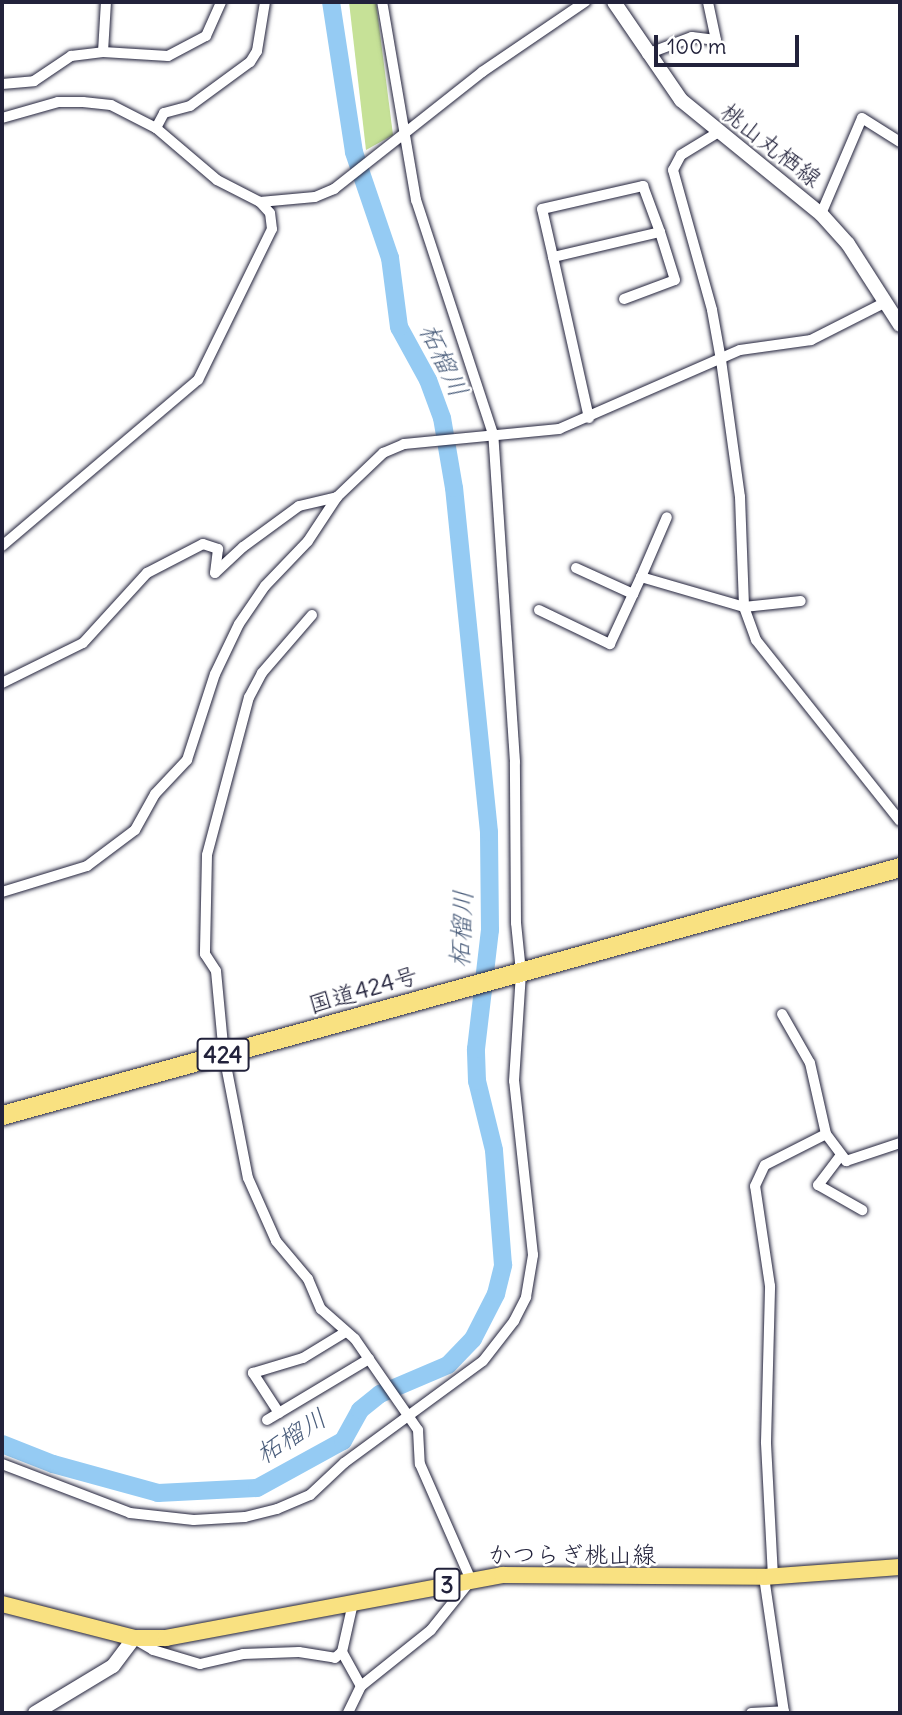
<!DOCTYPE html>
<html>
<head>
<meta charset="utf-8">
<style>
  body { margin:0 }
  #map { position:relative; width:902px; height:1715px; overflow:hidden; background:#fff; font-family:Delius,"Klee One",sans-serif }
  div>[style] { position:absolute }
  .green>* { inset:0; background:#c6e197 }
  .river>* { height:18px; margin:-9px; padding:0 9px; transform-origin:9px; border-radius:9px; background:#95cbf3 }
  .roads { filter:drop-shadow(0 0 2px #22223b) drop-shadow(0 0 2px #22223b) }
  .street>* { height:10px; margin:-5px; padding:0 5px; transform-origin:5px; border-radius:5px; background:#fff }
  .secondary>* { height:14px; margin:-7px; padding:0 7px; transform-origin:7px; border-radius:7px; background:#fff }
  .primary>* { height:16px; margin:-8px; padding:0 8px; transform-origin:8px; border-radius:8px; background:#f9e181 }
  .highway>* { height:19px; margin:-9.5px; padding:0 9.5px; transform-origin:9.5px; border-radius:9.5px; background:#f9e181 }
  span { translate:-50% -50%; white-space:nowrap; text-align:center; line-height:1.15; -webkit-text-stroke:5px #fff; paint-order:stroke }
  .shield-label span { padding:2px 5px; background:#fff; border:2px solid; border-radius:5px; -webkit-text-stroke-width:0 }
  .shield-label { font-size:23px; color:#22223b; font-weight:700 }
  .street-label { font-size:24px; color:#22223b }
  .water-label { font-size:26px; color:#4a5d7b; font-style:italic }
  .frame { position:absolute; inset:0; border:4px solid #22223b; pointer-events:none }
  .scale { position:absolute; left:654px; top:35px; width:145px; height:32px; box-sizing:border-box; border:4px solid #22223b; border-top:0; padding-left:9px; font-size:21px; line-height:24px; white-space:nowrap; color:#22223b; -webkit-text-stroke:5px #fff; paint-order:stroke }
</style>
</head>
<body>
<div id="map">
  <div class="green">
    <i style="clip-path:polygon(349px 2px,376px 2px,393px 135px,366px 150px)"></i>
  </div>
  <div class="river">
    <i style="left:2px;top:1444px;width:55px;rotate:21.4deg"></i>
    <i style="left:53px;top:1464px;width:109px;rotate:15.4deg"></i>
    <i style="left:158px;top:1493px;width:99px;rotate:-2.9deg"></i>
    <i style="left:257px;top:1488px;width:98px;rotate:-28.7deg"></i>
    <i style="left:343px;top:1441px;width:35px;rotate:-61deg"></i>
    <i style="left:360px;top:1410px;width:26px;rotate:-39deg"></i>
    <i style="left:380px;top:1394px;width:74px;rotate:-23.1deg"></i>
    <i style="left:448px;top:1365px;width:36px;rotate:-46deg"></i>
    <i style="left:473px;top:1339px;width:51px;rotate:-62.9deg"></i>
    <i style="left:496px;top:1294px;width:30px;rotate:-76deg"></i>
    <i style="left:503px;top:1265px;width:115px;rotate:-94.5deg"></i>
    <i style="left:494px;top:1150px;width:71px;rotate:-103.8deg"></i>
    <i style="left:477px;top:1081px;width:32px;rotate:-92deg"></i>
    <i style="left:476px;top:1049px;width:120px;rotate:-83.3deg"></i>
    <i style="left:490px;top:930px;width:98px;rotate:-90.6deg"></i>
    <i style="left:489px;top:832px;width:346px;rotate:-95.8deg"></i>
    <i style="left:454px;top:488px;width:71px;rotate:-99.7deg"></i>
    <i style="left:442px;top:418px;width:40px;rotate:-110.2deg"></i>
    <i style="left:428px;top:380px;width:60px;rotate:-118.7deg"></i>
    <i style="left:399px;top:327px;width:70px;rotate:-97.4deg"></i>
    <i style="left:390px;top:258px;width:112px;rotate:-108.8deg"></i>
    <i style="left:354px;top:152px;width:152px;rotate:-98.7deg"></i>
  </div>
  <div class="roads">
    <div class="street">
      <i style="left:265px;top:2px;width:50px;rotate:99.3deg"></i>
      <i style="left:257px;top:51px;width:13px;rotate:122deg"></i>
      <i style="left:250px;top:62px;width:74px;rotate:143.7deg"></i>
      <i style="left:190px;top:106px;width:27px;rotate:165deg"></i>
      <i style="left:164px;top:113px;width:17px;rotate:118deg"></i>
      <i style="left:156px;top:128px;width:80px;rotate:40.4deg"></i>
      <i style="left:217px;top:180px;width:48px;rotate:27.1deg"></i>
      <i style="left:260px;top:202px;width:55px;rotate:-5.2deg"></i>
      <i style="left:315px;top:197px;width:21px;rotate:-23deg"></i>
      <i style="left:334px;top:189px;width:189px;rotate:-38.3deg"></i>
      <i style="left:482px;top:72px;width:125px;rotate:-34.2deg"></i>
      <i style="left:103px;top:52px;width:50px;rotate:-86.6deg"></i>
      <i style="left:647px;top:54px;width:48px;rotate:-20.7deg"></i>
      <i style="left:692px;top:37px;width:24px;rotate:7deg"></i>
      <i style="left:716px;top:40px;width:39px;rotate:-102deg"></i>
      <i style="left:2px;top:84px;width:32px;rotate:-5deg"></i>
      <i style="left:34px;top:81px;width:45px;rotate:-34deg"></i>
      <i style="left:71px;top:56px;width:32px;rotate:-7deg"></i>
      <i style="left:103px;top:52px;width:65px;rotate:3.5deg"></i>
      <i style="left:168px;top:56px;width:43px;rotate:-27.8deg"></i>
      <i style="left:206px;top:36px;width:37px;rotate:-66deg"></i>
      <i style="left:2px;top:118px;width:58px;rotate:-15.9deg"></i>
      <i style="left:58px;top:102px;width:25px"></i>
      <i style="left:83px;top:102px;width:28px;rotate:6deg"></i>
      <i style="left:111px;top:105px;width:51px;rotate:27.1deg"></i>
      <i style="left:717px;top:133px;width:42px;rotate:148.6deg"></i>
      <i style="left:681px;top:155px;width:17px;rotate:118deg"></i>
      <i style="left:673px;top:170px;width:145px;rotate:74.4deg"></i>
      <i style="left:712px;top:310px;width:51px;rotate:79.8deg"></i>
      <i style="left:721px;top:360px;width:138px;rotate:82.1deg"></i>
      <i style="left:740px;top:497px;width:110px;rotate:87.9deg"></i>
      <i style="left:744px;top:607px;width:35px;rotate:70deg"></i>
      <i style="left:756px;top:640px;width:231px;rotate:51.5deg"></i>
      <i style="left:821px;top:214px;width:104px;rotate:-66.9deg"></i>
      <i style="left:862px;top:118px;width:45px;rotate:32.3deg"></i>
      <i style="left:553px;top:257px;width:49px;rotate:-102.9deg"></i>
      <i style="left:542px;top:209px;width:104px;rotate:-12.8deg"></i>
      <i style="left:643px;top:186px;width:49px;rotate:69.7deg"></i>
      <i style="left:660px;top:232px;width:110px;rotate:166.8deg"></i>
      <i style="left:553px;top:257px;width:165px;rotate:77.4deg"></i>
      <i style="left:624px;top:299px;width:54px;rotate:-20.4deg"></i>
      <i style="left:675px;top:280px;width:50px;rotate:-107.4deg"></i>
      <i style="left:2px;top:546px;width:257px;rotate:-40.3deg"></i>
      <i style="left:198px;top:380px;width:168px;rotate:-63.9deg"></i>
      <i style="left:272px;top:229px;width:16px;rotate:-97deg"></i>
      <i style="left:270px;top:213px;width:15px;rotate:-132deg"></i>
      <i style="left:576px;top:568px;width:63px;rotate:24.5deg"></i>
      <i style="left:215px;top:573px;width:38px;rotate:-43deg"></i>
      <i style="left:243px;top:547px;width:69px;rotate:-36.2deg"></i>
      <i style="left:299px;top:506px;width:39px;rotate:-13deg"></i>
      <i style="left:641px;top:577px;width:65px;rotate:-66.6deg"></i>
      <i style="left:539px;top:610px;width:79px;rotate:25.6deg"></i>
      <i style="left:610px;top:644px;width:74px;rotate:-65.2deg"></i>
      <i style="left:641px;top:577px;width:107px;rotate:16.2deg"></i>
      <i style="left:744px;top:607px;width:57px;rotate:-6deg"></i>
      <i style="left:312px;top:615px;width:77px;rotate:130.8deg"></i>
      <i style="left:262px;top:673px;width:27px;rotate:118deg"></i>
      <i style="left:249px;top:697px;width:163px;rotate:104.9deg"></i>
      <i style="left:207px;top:855px;width:99px;rotate:91.2deg"></i>
      <i style="left:205px;top:954px;width:20px;rotate:57deg"></i>
      <i style="left:216px;top:971px;width:84px;rotate:84.6deg"></i>
      <i style="left:224px;top:1055px;width:125px;rotate:79deg"></i>
      <i style="left:248px;top:1178px;width:69px;rotate:66deg"></i>
      <i style="left:276px;top:1241px;width:50px;rotate:49.9deg"></i>
      <i style="left:308px;top:1279px;width:33px;rotate:67deg"></i>
      <i style="left:321px;top:1309px;width:45px;rotate:41.4deg"></i>
      <i style="left:355px;top:1339px;width:111px;rotate:55.3deg"></i>
      <i style="left:418px;top:1430px;width:34px;rotate:87deg"></i>
      <i style="left:420px;top:1464px;width:127px;rotate:66.3deg"></i>
      <i style="left:471px;top:1580px;width:64px;rotate:128.7deg"></i>
      <i style="left:431px;top:1630px;width:90px;rotate:141.3deg"></i>
      <i style="left:361px;top:1686px;width:30px;rotate:116deg"></i>
      <i style="left:2px;top:683px;width:90px;rotate:-26.3deg"></i>
      <i style="left:83px;top:643px;width:95px;rotate:-47.6deg"></i>
      <i style="left:147px;top:573px;width:63px;rotate:-27.4deg"></i>
      <i style="left:203px;top:544px;width:16px;rotate:18deg"></i>
      <i style="left:218px;top:549px;width:24px;rotate:97deg"></i>
      <i style="left:2px;top:892px;width:89px;rotate:-17deg"></i>
      <i style="left:87px;top:866px;width:60px;rotate:-36.9deg"></i>
      <i style="left:135px;top:830px;width:41px;rotate:-60.9deg"></i>
      <i style="left:155px;top:794px;width:47px;rotate:-46.7deg"></i>
      <i style="left:187px;top:760px;width:90px;rotate:-72deg"></i>
      <i style="left:215px;top:674px;width:55px;rotate:-64.4deg"></i>
      <i style="left:239px;top:624px;width:46px;rotate:-55.6deg"></i>
      <i style="left:265px;top:586px;width:62px;rotate:-46.3deg"></i>
      <i style="left:308px;top:541px;width:53px;rotate:-56.6deg"></i>
      <i style="left:337px;top:497px;width:64px;rotate:-43.7deg"></i>
      <i style="left:383px;top:453px;width:23px;rotate:-23deg"></i>
      <i style="left:404px;top:444px;width:156px;rotate:-5.5deg"></i>
      <i style="left:559px;top:429px;width:197px;rotate:-23.6deg"></i>
      <i style="left:740px;top:350px;width:72px;rotate:-8deg"></i>
      <i style="left:811px;top:340px;width:84px;rotate:-26.9deg"></i>
      <i style="left:782px;top:1014px;width:56px;rotate:60.3deg"></i>
      <i style="left:810px;top:1063px;width:73px;rotate:77.3deg"></i>
      <i style="left:841px;top:1155px;width:38px;rotate:127deg"></i>
      <i style="left:818px;top:1185px;width:51px;rotate:29.6deg"></i>
      <i style="left:279px;top:1413px;width:48px;rotate:-123deg"></i>
      <i style="left:253px;top:1373px;width:52px;rotate:-16.7deg"></i>
      <i style="left:303px;top:1358px;width:48px;rotate:-31.4deg"></i>
      <i style="left:267px;top:1420px;width:119px;rotate:-30.9deg"></i>
      <i style="left:2px;top:1464px;width:137px;rotate:20.9deg"></i>
      <i style="left:130px;top:1513px;width:64px;rotate:6.2deg"></i>
      <i style="left:194px;top:1520px;width:51px;rotate:-3.4deg"></i>
      <i style="left:245px;top:1517px;width:33px;rotate:-14deg"></i>
      <i style="left:277px;top:1509px;width:36px;rotate:-23deg"></i>
      <i style="left:310px;top:1495px;width:47px;rotate:-43.3deg"></i>
      <i style="left:344px;top:1463px;width:172px;rotate:-36.3deg"></i>
      <i style="left:483px;top:1361px;width:51px;rotate:-52.2deg"></i>
      <i style="left:514px;top:1321px;width:27px;rotate:-63deg"></i>
      <i style="left:526px;top:1297px;width:43px;rotate:-80.5deg"></i>
      <i style="left:533px;top:1255px;width:175px;rotate:-96.2deg"></i>
      <i style="left:514px;top:1081px;width:109px;rotate:-86.3deg"></i>
      <i style="left:521px;top:972px;width:49px;rotate:-95.8deg"></i>
      <i style="left:516px;top:923px;width:161px;rotate:-90.4deg"></i>
      <i style="left:515px;top:762px;width:329px;rotate:-93.8deg"></i>
      <i style="left:493px;top:434px;width:246px;rotate:-108.2deg"></i>
      <i style="left:416px;top:200px;width:201px;rotate:-99.7deg"></i>
      <i style="left:764px;top:1577px;width:137px;rotate:81.6deg"></i>
      <i style="left:773px;top:1577px;width:135px;rotate:-93deg"></i>
      <i style="left:766px;top:1442px;width:156px;rotate:-88.5deg"></i>
      <i style="left:770px;top:1286px;width:101px;rotate:-98.5deg"></i>
      <i style="left:755px;top:1186px;width:23px;rotate:-65deg"></i>
      <i style="left:765px;top:1165px;width:68px;rotate:-26.9deg"></i>
      <i style="left:826px;top:1134px;width:34px;rotate:53deg"></i>
      <i style="left:846px;top:1161px;width:57px;rotate:-18.4deg"></i>
      <i style="left:353px;top:1603px;width:50px;rotate:102.7deg"></i>
      <i style="left:342px;top:1652px;width:39px;rotate:61deg"></i>
      <i style="left:136px;top:1640px;width:20px;rotate:30deg"></i>
      <i style="left:153px;top:1650px;width:49px;rotate:16.6deg"></i>
      <i style="left:200px;top:1664px;width:44px;rotate:-13.1deg"></i>
      <i style="left:243px;top:1654px;width:56px;rotate:-2deg"></i>
      <i style="left:299px;top:1652px;width:36px;rotate:9deg"></i>
      <i style="left:335px;top:1658px;width:9px;rotate:-41deg"></i>
      <i style="left:751px;top:1713px;width:33px;rotate:-3deg"></i>
    </div>
    <div class="secondary">
      <i style="left:614px;top:2px;width:119px;rotate:55.6deg"></i>
      <i style="left:681px;top:100px;width:181px;rotate:39.2deg"></i>
      <i style="left:821px;top:214px;width:40px;rotate:48deg"></i>
      <i style="left:848px;top:244px;width:96px;rotate:57.3deg"></i>
      <i style="left:35px;top:1713px;width:91px;rotate:-31.1deg"></i>
      <i style="left:113px;top:1666px;width:35px;rotate:-53deg"></i>
    </div>
    <div class="primary">
      <i style="left:2px;top:1604px;width:136px;rotate:14.4deg"></i>
      <i style="left:134px;top:1638px;width:32px"></i>
      <i style="left:166px;top:1638px;width:342px;rotate:-10.6deg"></i>
      <i style="left:502px;top:1575px;width:262px;rotate:0.4deg"></i>
      <i style="left:764px;top:1577px;width:136px;rotate:-4.2deg"></i>
    </div>
    <div class="highway">
      <i style="left:2px;top:1115px;width:932px;rotate:-15.44deg"></i>
    </div>
  </div>
  <div class="shield-label">
    <span style="left:223px;top:1055px">424</span>
    <span style="left:447px;top:1585px">3</span>
  </div>
  <div class="street-label">
    <span style="left:771px;top:145px;rotate:38deg">桃山丸栖線</span>
    <span style="left:363px;top:990px;rotate:-16deg">国道424号</span>
    <span style="left:572px;top:1555px">かつらぎ桃山線</span>
  </div>
  <div class="water-label">
    <span style="left:444px;top:360px;rotate:65deg">柘榴川</span>
    <span style="left:461px;top:929px;rotate:-87deg">柘榴川</span>
    <span style="left:291px;top:1436px;rotate:-32deg">柘榴川</span>
  </div>
  <div class="frame"></div>
  <div class="scale">100 m</div>
</div>
</body>
</html>
